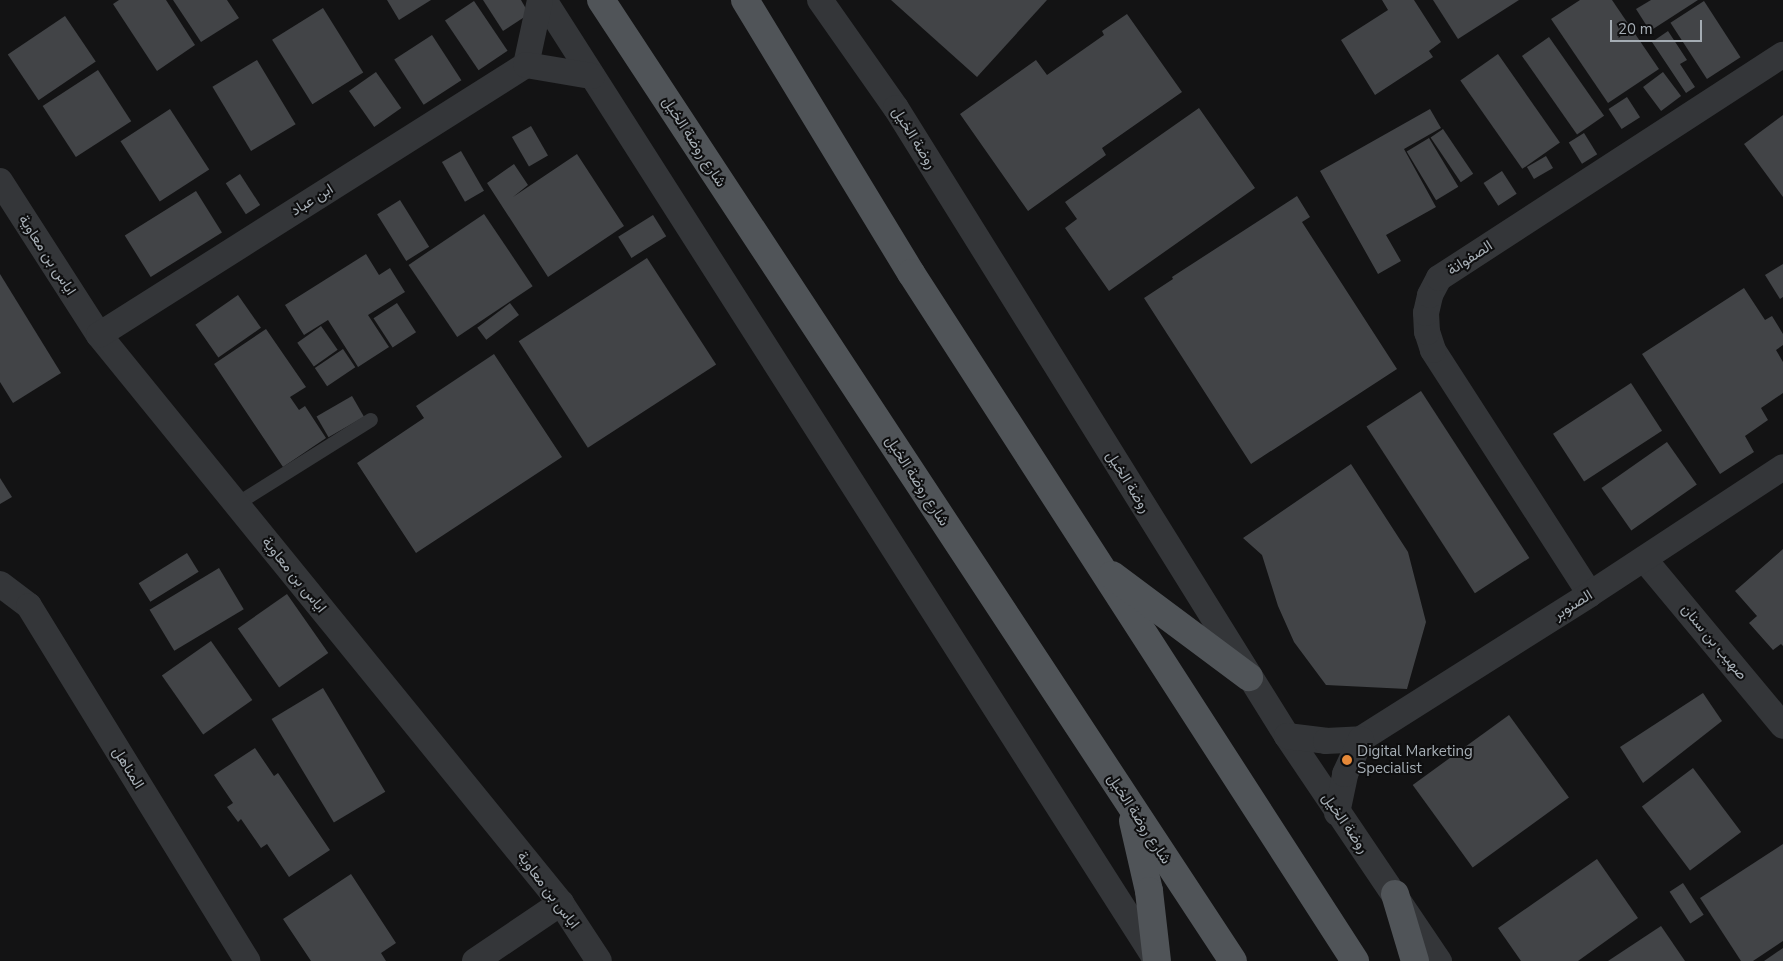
<!DOCTYPE html>
<html>
<head>
<meta charset="utf-8">
<style>
  body { margin:0 }
  #map { position:relative; width:1783px; height:961px; overflow:hidden; background:#131314; font-family:"Nunito Sans",Vazirmatn,sans-serif }
  div>[style] { position:absolute }
  .building>* { inset:0; background:#424447; transform-origin:0 0 }
  .service>* { height:14px; margin:-7px; padding:0 7px; transform-origin:7px; border-radius:7px; background:#343639 }
  .minor>* { height:26px; margin:-13px; padding:0 13px; transform-origin:13px; border-radius:13px; background:#343639 }
  .primary>* { height:28px; margin:-14px; padding:0 14px; transform-origin:14px; border-radius:14px; background:#505458 }
  .dots>* { width:14px; height:14px; translate:-50% -50%; box-sizing:border-box; border:2px solid #0e0e0f; border-radius:50% }
  span { translate:-50% -50%; white-space:nowrap; text-align:center; line-height:1.15; -webkit-text-stroke:4px #0e0e0f; paint-order:stroke }
  .street-label { font-size:15px; color:#a5adb4 }
  .poi-label { font-size:15px; color:#a5adb4 }
  .left { translate:0 -50%; text-align:left }
  .scale { position:absolute; left:1610px; top:20px; width:92px; height:22px; box-sizing:border-box; border:2px solid #a5adb4; border-top:0; padding-left:6px; font-size:15px; line-height:18px; white-space:nowrap; color:#a5adb4; -webkit-text-stroke:4px #0e0e0f; paint-order:stroke }
</style>
</head>
<body>
<div id="map">
  <div class="building">
    <i style="clip-path:polygon(119px 0,166px 0,195px 45px,157px 71px,113px 4px)"></i>
    <i style="clip-path:polygon(173px 0,227px 0,239px 18px,201px 42px)"></i>
    <i style="clip-path:polygon(387px 0,431px 0,399px 20px)"></i>
    <i style="clip-path:polygon(483px 0,521px 0,529px 14px,503px 31px)"></i>
    <i style="clip-path:polygon(891px 0,1047px 0,977px 77px)"></i>
    <i style="clip-path:polygon(1382px 0,1414px 0,1441px 42px,1429px 51px,1433px 57px,1375px 95px,1341px 40px,1388px 10px)"></i>
    <i style="clip-path:polygon(1433px 0,1519px 0,1458px 39px)"></i>
    <i style="clip-path:polygon(1580px 0,1612px 0,1659px 69px,1608px 103px,1551px 19px)"></i>
    <i style="clip-path:polygon(1651px 0,1698px 0,1650px 31px,1636px 9px)"></i>
    <i style="left:474px;top:1px;width:60px;height:35px;rotate:56deg"></i>
    <i style="left:1704px;top:1px;width:67px;height:40px;rotate:57deg"></i>
    <i style="left:323px;top:8px;width:76px;height:60px;rotate:58deg"></i>
    <i style="clip-path:polygon(1127px 14px,1182px 92px,1102px 148px,1106px 155px,1028px 211px,960px 114px,1036px 60px,1047px 75px,1104px 35px,1102px 31px)"></i>
    <i style="left:65px;top:16px;width:55px;height:69px;rotate:56deg"></i>
    <i style="clip-path:polygon(1668px 31px,1687px 60px,1680px 64px,1695px 87px,1686px 93px,1652px 42px)"></i>
    <i style="left:432px;top:35px;width:54px;height:45px;rotate:57deg"></i>
    <i style="left:1549px;top:37px;width:96px;height:33px;rotate:55deg"></i>
    <i style="left:1498px;top:54px;width:108px;height:46px;rotate:55deg"></i>
    <i style="left:257px;top:60px;width:75px;height:52px;rotate:59deg"></i>
    <i style="left:98px;top:70px;width:61px;height:66px;rotate:57deg"></i>
    <i style="left:376px;top:72px;width:44px;height:33px;rotate:55deg"></i>
    <i style="left:1663px;top:72px;width:30px;height:25px;rotate:53deg"></i>
    <i style="left:1627px;top:97px;width:24px;height:22px;rotate:57deg"></i>
    <i style="clip-path:polygon(1199px 108px,1255px 188px,1109px 291px,1065px 228px,1077px 219px,1065px 202px)"></i>
    <i style="left:170px;top:109px;width:72px;height:59px;rotate:57deg"></i>
    <i style="clip-path:polygon(1430px 109px,1441px 128px,1404px 149px,1436px 207px,1386px 235px,1401px 261px,1378px 274px,1320px 171px)"></i>
    <i style="clip-path:polygon(1783px 115px,1783px 197px,1744px 144px)"></i>
    <i style="left:531px;top:126px;width:34px;height:22px;rotate:60deg"></i>
    <i style="left:1443px;top:129px;width:54px;height:15px;rotate:56deg"></i>
    <i style="left:1584px;top:133px;width:25px;height:18px;rotate:58deg"></i>
    <i style="left:1429px;top:138px;width:57px;height:26px;rotate:59deg"></i>
    <i style="left:461px;top:151px;width:46px;height:22px;rotate:60deg"></i>
    <i style="clip-path:polygon(577px 154px,624px 226px,548px 277px,487px 183px,514px 164px,528px 185px,513px 197px)"></i>
    <i style="left:1546px;top:156px;width:14px;height:22px;rotate:60deg"></i>
    <i style="left:1502px;top:171px;width:27px;height:22px;rotate:57deg"></i>
    <i style="left:240px;top:174px;width:37px;height:17px;rotate:57deg"></i>
    <i style="left:196px;top:191px;width:49px;height:84px;rotate:58deg"></i>
    <i style="clip-path:polygon(1297px 196px,1310px 217px,1302px 222px,1397px 369px,1251px 464px,1144px 298px,1173px 279px,1172px 277px)"></i>
    <i style="left:400px;top:200px;width:55px;height:27px;rotate:58deg"></i>
    <i style="left:484px;top:214px;width:87px;height:91px;rotate:56deg"></i>
    <i style="left:653px;top:215px;width:25px;height:41px;rotate:58deg"></i>
    <i style="clip-path:polygon(366px 254px,379px 275px,390px 268px,405px 292px,368px 315px,389px 347px,358px 367px,328px 320px,304px 335px,285px 305px)"></i>
    <i style="left:647px;top:258px;width:127px;height:153px;rotate:57deg"></i>
    <i style="clip-path:polygon(1783px 264px,1783px 297px,1780px 299px,1765px 275px)"></i>
    <i style="clip-path:polygon(0 274px,61px 373px,13px 403px,0 382px)"></i>
    <i style="clip-path:polygon(1744px 288px,1765px 320px,1772px 316px,1783px 334px,1783px 345px,1776px 350px,1783px 362px,1783px 393px,1761px 408px,1768px 420px,1745px 436px,1754px 452px,1720px 474px,1642px 354px)"></i>
    <i style="left:238px;top:295px;width:40px;height:52px;rotate:55deg"></i>
    <i style="left:397px;top:303px;width:35px;height:28px;rotate:57deg"></i>
    <i style="left:510px;top:303px;width:15px;height:41px;rotate:53deg"></i>
    <i style="left:321px;top:326px;width:29px;height:29px;rotate:55deg"></i>
    <i style="clip-path:polygon(266px 329px,306px 387px,290px 397px,299px 410px,305px 406px,326px 438px,283px 467px,214px 364px)"></i>
    <i style="left:343px;top:349px;width:22px;height:34px;rotate:56deg"></i>
    <i style="clip-path:polygon(494px 354px,562px 457px,416px 553px,357px 463px,424px 418px,416px 406px)"></i>
    <i style="left:1631px;top:383px;width:57px;height:93px;rotate:57deg"></i>
    <i style="left:1421px;top:391px;width:199px;height:65px;rotate:57deg"></i>
    <i style="left:352px;top:396px;width:24px;height:41px;rotate:60deg"></i>
    <i style="left:1667px;top:442px;width:52px;height:80px;rotate:55deg"></i>
    <i style="clip-path:polygon(1351px 464px,1408px 552px,1426px 622px,1407px 689px,1326px 685px,1294px 642px,1278px 606px,1262px 555px,1243px 538px)"></i>
    <i style="clip-path:polygon(0 478px,12px 497px,0 504px)"></i>
    <i style="clip-path:polygon(1783px 549px,1783px 646px,1781px 644px,1773px 650px,1749px 623px,1757px 616px,1735px 591px)"></i>
    <i style="left:187px;top:553px;width:22px;height:57px;rotate:58deg"></i>
    <i style="left:219px;top:568px;width:48px;height:81px;rotate:59deg"></i>
    <i style="left:287px;top:594px;width:72px;height:60px;rotate:55deg"></i>
    <i style="left:211px;top:641px;width:72px;height:60px;rotate:55deg"></i>
    <i style="left:323px;top:688px;width:121px;height:60px;rotate:59deg"></i>
    <i style="clip-path:polygon(1703px 693px,1722px 721px,1643px 783px,1620px 747px)"></i>
    <i style="left:1509px;top:715px;width:102px;height:119px;rotate:54deg"></i>
    <i style="clip-path:polygon(255px 748px,274px 776px,278px 773px,330px 850px,289px 877px,267px 844px,261px 848px,241px 819px,238px 822px,227px 807px,233px 803px,214px 775px)"></i>
    <i style="left:1693px;top:768px;width:80px;height:64px;rotate:53deg"></i>
    <i style="clip-path:polygon(1783px 844px,1783px 941px,1753px 961px,1741px 961px,1700px 898px)"></i>
    <i style="clip-path:polygon(1597px 859px,1638px 918px,1578px 961px,1521px 961px,1498px 928px)"></i>
    <i style="clip-path:polygon(351px 874px,396px 943px,381px 953px,386px 961px,311px 961px,283px 919px)"></i>
    <i style="left:1683px;top:883px;width:38px;height:16px;rotate:57deg"></i>
    <i style="clip-path:polygon(1661px 926px,1685px 961px,1608px 961px)"></i>
    <i style="clip-path:polygon(1783px 948px,1783px 961px,1764px 961px)"></i>
  </div>
  <div class="service">
    <i style="left:237px;top:504px;width:158px;rotate:-32.1deg"></i>
  </div>
  <div class="minor">
    <i style="left:544px;top:0;width:1140px;rotate:57.47deg"></i>
    <i style="left:820px;top:0;width:132px;rotate:54.9deg"></i>
    <i style="left:896px;top:108px;width:740px;rotate:58.09deg"></i>
    <i style="left:1287px;top:736px;width:272px;rotate:56deg"></i>
    <i style="left:526px;top:65px;width:66px;rotate:-77.8deg"></i>
    <i style="left:0;top:181px;width:183px;rotate:57.3deg"></i>
    <i style="left:99px;top:335px;width:732px;rotate:50.88deg"></i>
    <i style="left:561px;top:903px;width:69px;rotate:56.8deg"></i>
    <i style="left:99px;top:335px;width:505px;rotate:-32.31deg"></i>
    <i style="left:526px;top:65px;width:67px;rotate:9.5deg"></i>
    <i style="left:1644px;top:559px;width:217px;rotate:50.2deg"></i>
    <i style="left:0;top:584px;width:36px;rotate:37deg"></i>
    <i style="left:29px;top:606px;width:417px;rotate:58.4deg"></i>
    <i style="left:1590px;top:594px;width:290px;rotate:-122.8deg"></i>
    <i style="left:1433px;top:350px;width:19px;rotate:-108deg"></i>
    <i style="left:1427px;top:332px;width:19px;rotate:-93deg"></i>
    <i style="left:1426px;top:313px;width:18px;rotate:-77deg"></i>
    <i style="left:1430px;top:295px;width:19px;rotate:-62deg"></i>
    <i style="left:1439px;top:278px;width:410px;rotate:-33deg"></i>
    <i style="left:1287px;top:736px;width:39px;rotate:7deg"></i>
    <i style="left:1326px;top:741px;width:35px;rotate:-3deg"></i>
    <i style="left:1361px;top:739px;width:271px;rotate:-32.3deg"></i>
    <i style="left:1590px;top:594px;width:231px;rotate:-33.3deg"></i>
    <i style="left:1337px;top:813px;width:40px;rotate:-78deg"></i>
    <i style="left:1345px;top:774px;width:38px;rotate:-65deg"></i>
    <i style="left:475px;top:961px;width:104px;rotate:-34deg"></i>
  </div>
  <div class="primary">
    <i style="left:601px;top:0;width:1150px;rotate:56.67deg"></i>
    <i style="left:745px;top:0;width:320px;rotate:58.7deg"></i>
    <i style="left:911px;top:273px;width:819px;rotate:57.16deg"></i>
    <i style="left:1112px;top:575px;width:171px;rotate:36.7deg"></i>
    <i style="left:1133px;top:821px;width:72px;rotate:77.1deg"></i>
    <i style="left:1149px;top:891px;width:70px;rotate:83.5deg"></i>
    <i style="left:1395px;top:894px;width:70px;rotate:73.4deg"></i>
  </div>
  <div class="dots">
    <i style="left:1347px;top:760px;background:#e68939"></i>
  </div>
  <div class="street-label">
    <span style="left:914px;top:138px;rotate:58deg">روضة الخيل</span>
    <span style="left:694px;top:142px;rotate:57deg">شارع روضة الخيل</span>
    <span style="left:312px;top:200px;rotate:-32deg">ابن عباد</span>
    <span style="left:47px;top:255px;rotate:57deg">اياس بن معاوية</span>
    <span style="left:1470px;top:258px;rotate:-33deg">الصفوانة</span>
    <span style="left:917px;top:481px;rotate:57deg">شارع روضة الخيل</span>
    <span style="left:1128px;top:482px;rotate:58deg">روضة الخيل</span>
    <span style="left:294px;top:575px;rotate:51deg">اياس بن معاوية</span>
    <span style="left:1573px;top:605px;rotate:-32deg">الصنوبر</span>
    <span style="left:1714px;top:642px;rotate:50deg">صهيب بن سنان</span>
    <span style="left:128px;top:768px;rotate:58deg">المناهل</span>
    <span style="left:1139px;top:819px;rotate:57deg">شارع روضة الخيل</span>
    <span style="left:1345px;top:823px;rotate:55deg">روضة الخيل</span>
    <span style="left:548px;top:890px;rotate:53deg">اياس بن معاوية</span>
  </div>
  <div class="poi-label">
    <span class="left" style="left:1357px;top:760px">Digital Marketing<br>Specialist</span>
  </div>
  <div class="scale">20 m</div>
</div>
</body>
</html>
